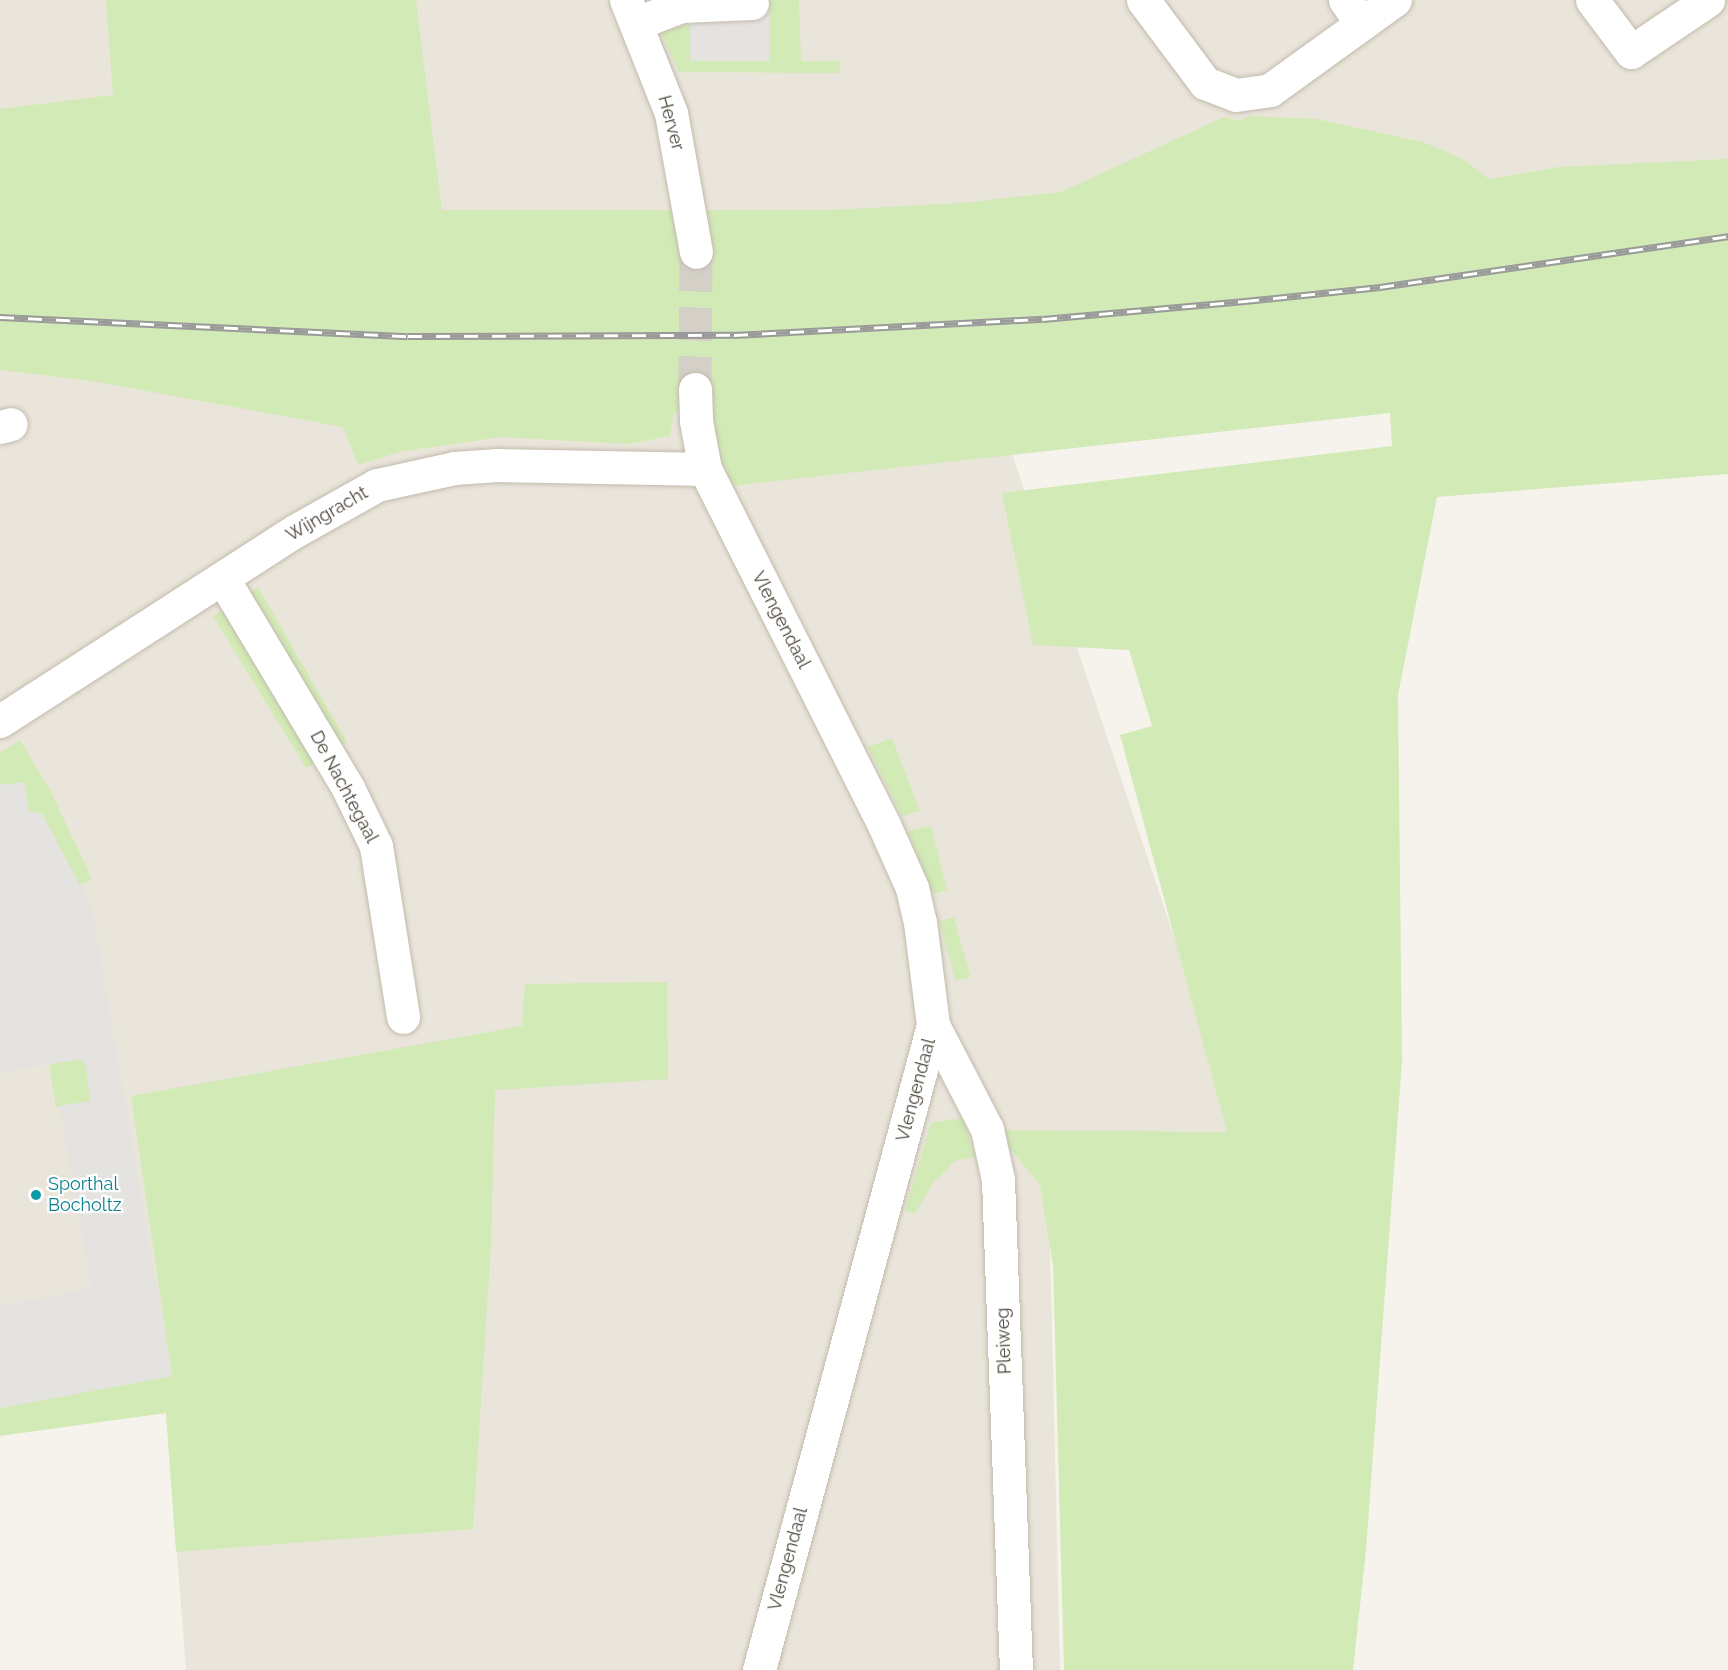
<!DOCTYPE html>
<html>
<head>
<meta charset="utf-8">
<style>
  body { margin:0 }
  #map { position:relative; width:1728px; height:1670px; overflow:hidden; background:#f6f3ec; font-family:Raleway,sans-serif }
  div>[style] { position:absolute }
  .residential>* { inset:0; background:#eae5da }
  .green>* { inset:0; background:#d2eab5; transform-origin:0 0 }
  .parking>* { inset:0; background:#e5e3e0; transform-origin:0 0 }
  .minor-tunnel>* { height:33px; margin-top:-16.5px; transform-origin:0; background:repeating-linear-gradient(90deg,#d4d0c8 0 33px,transparent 0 49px) }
  .roads { filter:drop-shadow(0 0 2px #c2bbae) drop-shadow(0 0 2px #c2bbae) }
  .minor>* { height:33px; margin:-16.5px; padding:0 16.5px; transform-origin:16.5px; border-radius:16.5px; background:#fff }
  .rail>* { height:7px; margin-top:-3.5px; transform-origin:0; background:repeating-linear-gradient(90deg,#fff 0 14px,#9a9a9a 0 28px); box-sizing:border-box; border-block:2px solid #9a9a9a }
  .dots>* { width:16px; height:16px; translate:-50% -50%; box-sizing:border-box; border:3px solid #fff; border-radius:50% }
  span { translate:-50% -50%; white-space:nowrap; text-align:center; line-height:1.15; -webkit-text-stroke:4.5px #fff; paint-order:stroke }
  .street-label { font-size:18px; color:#4b4439 }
  .culture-label { font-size:18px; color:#0d838f }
  .left { translate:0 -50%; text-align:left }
</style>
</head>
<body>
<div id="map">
  <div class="residential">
    <i style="clip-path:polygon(0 0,1728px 0,1728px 183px,939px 236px,1250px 1163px,1048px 1152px,1060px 1670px,186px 1670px,166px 1413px,0 1432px)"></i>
  </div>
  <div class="green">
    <i style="clip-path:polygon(106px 0,416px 0,442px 210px,830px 210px,962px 203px,1061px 192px,1224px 117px,1240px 121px,1249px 116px,1316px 119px,1423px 142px,1463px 159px,1489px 179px,1559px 167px,1728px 159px,1728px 474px,1437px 497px,1398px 695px,1402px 1061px,1366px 1550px,1353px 1670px,1064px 1670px,1053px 1265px,1040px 1185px,1003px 1140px,1000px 1130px,1227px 1132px,1120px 735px,1152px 726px,1129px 650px,1033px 645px,1002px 493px,1392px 446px,1390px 413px,731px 486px,706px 412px,674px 412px,670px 436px,629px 444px,501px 437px,399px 452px,358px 465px,343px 427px,92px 381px,0 370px,0 109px,113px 95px)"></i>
    <i style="clip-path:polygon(769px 0,799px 0,801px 61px,840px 61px,840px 73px,679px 72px,660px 31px,693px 24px,698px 60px,768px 60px)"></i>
    <i style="clip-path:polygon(258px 587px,347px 742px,340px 746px,250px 592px)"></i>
    <i style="clip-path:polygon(224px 609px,316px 763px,306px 768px,213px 616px)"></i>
    <i style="clip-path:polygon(892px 738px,920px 811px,902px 816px,868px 747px)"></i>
    <i style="clip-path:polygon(20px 740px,51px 792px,92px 879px,79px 885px,42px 814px,29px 811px,24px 783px,0 785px,0 752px)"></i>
    <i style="clip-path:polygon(931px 826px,947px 890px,933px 894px,908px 831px)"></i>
    <i style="left:954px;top:917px;width:62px;height:15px;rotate:75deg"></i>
    <i style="clip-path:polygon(667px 982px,668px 1079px,495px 1090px,491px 1244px,473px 1529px,176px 1552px,166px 1413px,0 1436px,0 1408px,172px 1376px,131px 1096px,522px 1026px,525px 984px)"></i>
    <i style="clip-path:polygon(79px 1059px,86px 1064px,90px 1101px,56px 1107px,49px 1065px)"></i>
    <i style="clip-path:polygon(963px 1118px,975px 1157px,955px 1161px,933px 1183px,915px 1213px,905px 1211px,931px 1123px)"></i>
  </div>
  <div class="parking">
    <i style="left:690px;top:0;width:79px;height:61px"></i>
    <i style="clip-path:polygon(22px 782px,29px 811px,42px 814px,92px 908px,172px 1376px,0 1408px,0 1306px,94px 1288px,90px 1282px,59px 1106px,90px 1101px,86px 1064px,79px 1059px,0 1073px,0 785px)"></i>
  </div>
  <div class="minor-tunnel">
    <i style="left:695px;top:389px;width:137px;rotate:-89.6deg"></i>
  </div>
  <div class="roads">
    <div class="minor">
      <i style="left:626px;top:0;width:122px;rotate:68.3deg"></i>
      <i style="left:671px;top:113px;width:141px;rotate:79.8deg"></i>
      <i style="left:1143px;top:0;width:104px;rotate:53.2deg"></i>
      <i style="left:1205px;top:83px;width:33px;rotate:21deg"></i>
      <i style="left:1236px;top:95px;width:34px;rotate:-8deg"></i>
      <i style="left:1270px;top:90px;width:154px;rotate:-35.8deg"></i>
      <i style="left:1345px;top:0;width:29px;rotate:55deg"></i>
      <i style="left:1592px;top:0;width:65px;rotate:53.1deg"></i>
      <i style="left:1631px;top:52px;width:93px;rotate:-34deg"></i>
      <i style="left:637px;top:23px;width:47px;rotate:-21.1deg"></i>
      <i style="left:681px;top:6px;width:71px;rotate:-2.4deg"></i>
      <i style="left:695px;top:389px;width:32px;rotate:88deg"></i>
      <i style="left:696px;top:421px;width:49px;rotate:79.4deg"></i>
      <i style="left:705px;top:469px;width:398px;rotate:63.3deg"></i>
      <i style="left:884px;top:825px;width:69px;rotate:66deg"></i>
      <i style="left:912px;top:888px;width:35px;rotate:77deg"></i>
      <i style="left:920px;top:922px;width:104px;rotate:82.8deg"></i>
      <i style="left:933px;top:1025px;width:668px;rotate:105.1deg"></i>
      <i style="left:0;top:427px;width:11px;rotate:-15deg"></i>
      <i style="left:223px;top:579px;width:244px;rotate:59.1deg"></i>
      <i style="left:348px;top:788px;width:64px;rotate:64.2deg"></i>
      <i style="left:376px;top:846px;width:173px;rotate:81deg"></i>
      <i style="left:0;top:721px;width:351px;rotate:-32.8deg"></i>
      <i style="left:295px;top:531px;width:94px;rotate:-29.3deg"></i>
      <i style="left:377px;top:485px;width:79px;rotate:-12.4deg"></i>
      <i style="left:454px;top:468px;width:44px;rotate:-3.9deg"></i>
      <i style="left:498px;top:465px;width:207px;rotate:1.1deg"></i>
      <i style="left:933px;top:1025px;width:117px;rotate:62.6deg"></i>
      <i style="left:987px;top:1129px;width:52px;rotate:77.8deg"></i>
      <i style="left:998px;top:1180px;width:490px;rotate:87.9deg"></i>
    </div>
  </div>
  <div class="rail">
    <i style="left:0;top:317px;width:408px;rotate:2.7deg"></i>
    <i style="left:408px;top:336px;width:326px;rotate:-0.2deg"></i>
    <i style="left:734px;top:335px;width:309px;rotate:-3deg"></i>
    <i style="left:1043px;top:319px;width:203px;rotate:-5.1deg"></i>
    <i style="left:1245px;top:301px;width:136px;rotate:-5.9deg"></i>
    <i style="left:1380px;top:287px;width:352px;rotate:-8.3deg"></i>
  </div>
  <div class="dots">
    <i style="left:36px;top:1195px;background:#0f9aa8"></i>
  </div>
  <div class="street-label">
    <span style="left:671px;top:123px;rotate:75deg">Herver</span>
    <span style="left:327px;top:514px;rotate:-30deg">Wijngracht</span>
    <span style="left:781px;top:620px;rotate:63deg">Vlengendaal</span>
    <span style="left:344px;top:787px;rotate:62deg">De Nachtegaal</span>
    <span style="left:916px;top:1090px;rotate:-75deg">Vlengendaal</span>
    <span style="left:1004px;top:1341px;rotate:-92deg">Pleiweg</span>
    <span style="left:788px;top:1559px;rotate:-75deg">Vlengendaal</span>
  </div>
  <div class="culture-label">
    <span class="left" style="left:48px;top:1195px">Sporthal<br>Bocholtz</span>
  </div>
</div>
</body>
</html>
